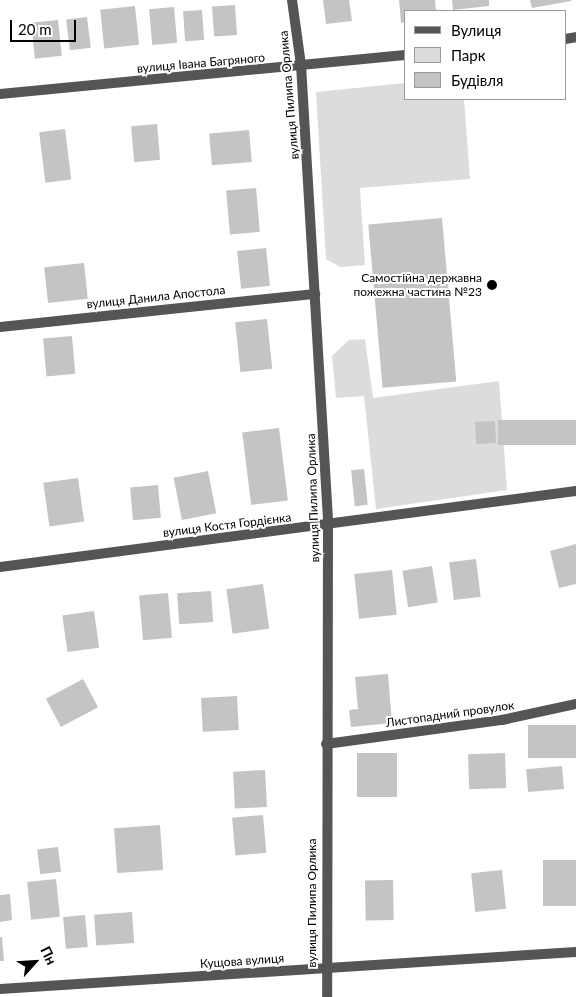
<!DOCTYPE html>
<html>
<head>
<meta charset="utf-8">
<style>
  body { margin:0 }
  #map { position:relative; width:576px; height:997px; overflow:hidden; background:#fff; font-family:Lato,sans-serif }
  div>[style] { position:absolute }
  .green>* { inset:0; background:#dcdcdc }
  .building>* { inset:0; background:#c4c4c4; transform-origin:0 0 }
  .minor>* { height:10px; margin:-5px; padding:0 5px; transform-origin:5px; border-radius:5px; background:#555 }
  .dots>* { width:14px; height:14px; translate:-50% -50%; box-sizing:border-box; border:2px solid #fff; border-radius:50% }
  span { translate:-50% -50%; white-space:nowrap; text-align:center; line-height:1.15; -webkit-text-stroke:4px #fff; paint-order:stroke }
  .street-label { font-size:12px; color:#000 }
  .poi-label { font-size:12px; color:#000 }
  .right { translate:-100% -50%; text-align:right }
  .legend { position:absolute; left:404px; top:10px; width:162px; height:90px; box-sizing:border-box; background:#fff; border:1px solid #999; margin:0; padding:6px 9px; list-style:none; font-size:15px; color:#000 }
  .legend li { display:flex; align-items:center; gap:10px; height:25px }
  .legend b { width:25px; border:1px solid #999 }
  .north { position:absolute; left:10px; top:937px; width:50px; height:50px; -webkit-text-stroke:4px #fff; paint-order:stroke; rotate:64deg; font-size:14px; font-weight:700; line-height:20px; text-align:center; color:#000 }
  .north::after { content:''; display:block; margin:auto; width:18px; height:22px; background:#000; clip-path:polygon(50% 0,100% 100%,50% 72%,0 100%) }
  .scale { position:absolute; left:10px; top:20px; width:66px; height:22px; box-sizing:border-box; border:2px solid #000; border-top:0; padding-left:6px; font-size:15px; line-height:18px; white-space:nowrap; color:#000; -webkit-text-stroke:4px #fff; paint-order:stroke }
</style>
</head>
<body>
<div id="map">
  <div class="green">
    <i style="clip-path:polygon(405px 83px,405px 99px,464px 99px,470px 179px,360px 188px,365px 265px,340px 267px,326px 259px,316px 92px)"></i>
    <i style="clip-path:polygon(365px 339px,373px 398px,499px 381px,507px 490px,376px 509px,364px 396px,336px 398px,332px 356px,349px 340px)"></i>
  </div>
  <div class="building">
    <i style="clip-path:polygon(323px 0,349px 0,352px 21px,326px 24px)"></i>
    <i style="clip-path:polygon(399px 0,435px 0,436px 11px,405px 11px,405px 22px,401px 23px)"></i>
    <i style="clip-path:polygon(452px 0,489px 0,489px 6px,453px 10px)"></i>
    <i style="clip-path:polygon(530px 0,571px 0,571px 1px,532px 8px)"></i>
    <i style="left:235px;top:5px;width:30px;height:23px;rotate:86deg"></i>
    <i style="left:135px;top:6px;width:39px;height:35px;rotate:84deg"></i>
    <i style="left:174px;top:7px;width:36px;height:25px;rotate:85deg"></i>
    <i style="left:202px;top:10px;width:30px;height:19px;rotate:86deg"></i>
    <i style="left:87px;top:17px;width:31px;height:21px;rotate:83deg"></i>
    <i style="left:58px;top:20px;width:36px;height:27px;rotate:84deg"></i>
    <i style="left:157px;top:124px;width:36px;height:26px;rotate:85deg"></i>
    <i style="left:65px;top:129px;width:51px;height:26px;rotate:83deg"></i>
    <i style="left:249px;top:130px;width:32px;height:40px;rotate:85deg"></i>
    <i style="left:256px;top:188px;width:44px;height:30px;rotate:85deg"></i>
    <i style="left:442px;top:218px;width:164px;height:74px;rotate:85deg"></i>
    <i style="left:266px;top:248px;width:38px;height:29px;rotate:84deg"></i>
    <i style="left:84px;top:263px;width:36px;height:40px;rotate:84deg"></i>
    <i style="left:267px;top:319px;width:50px;height:32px;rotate:84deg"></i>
    <i style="left:72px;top:336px;width:38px;height:29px;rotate:85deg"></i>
    <i style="left:576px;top:420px;width:25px;height:78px;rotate:90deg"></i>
    <i style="left:495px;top:421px;width:22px;height:20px;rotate:87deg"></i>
    <i style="left:279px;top:428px;width:73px;height:37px;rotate:83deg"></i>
    <i style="left:364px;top:469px;width:36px;height:13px;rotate:84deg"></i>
    <i style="left:208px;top:471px;width:43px;height:35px;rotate:79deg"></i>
    <i style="left:78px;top:478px;width:44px;height:35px;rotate:82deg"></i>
    <i style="left:158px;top:485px;width:33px;height:28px;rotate:85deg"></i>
    <i style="clip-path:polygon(576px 544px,576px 584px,559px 588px,550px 551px)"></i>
    <i style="left:476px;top:559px;width:38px;height:27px;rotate:83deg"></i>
    <i style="left:432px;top:566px;width:37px;height:30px;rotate:81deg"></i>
    <i style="left:392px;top:570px;width:45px;height:38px;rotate:84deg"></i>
    <i style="left:263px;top:584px;width:45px;height:37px;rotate:82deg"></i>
    <i style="left:211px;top:591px;width:31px;height:34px;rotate:86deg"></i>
    <i style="left:168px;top:593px;width:45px;height:29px;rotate:85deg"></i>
    <i style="left:94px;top:611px;width:37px;height:32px;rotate:82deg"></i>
    <i style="clip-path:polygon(388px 674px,392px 723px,351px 727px,349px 710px,358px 709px,355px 677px)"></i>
    <i style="left:83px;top:679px;width:32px;height:42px;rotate:62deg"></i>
    <i style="left:237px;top:696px;width:34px;height:36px;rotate:87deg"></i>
    <i style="left:576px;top:725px;width:33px;height:48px;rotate:90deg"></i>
    <i style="left:357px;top:753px;width:40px;height:44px"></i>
    <i style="left:505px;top:753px;width:35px;height:37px;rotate:88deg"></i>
    <i style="left:562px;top:766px;width:23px;height:36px;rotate:85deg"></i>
    <i style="left:265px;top:770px;width:37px;height:32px;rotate:87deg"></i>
    <i style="left:263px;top:815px;width:38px;height:31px;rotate:85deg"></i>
    <i style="left:160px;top:825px;width:45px;height:46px;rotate:86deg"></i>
    <i style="left:58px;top:847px;width:25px;height:21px;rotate:83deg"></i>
    <i style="left:576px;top:860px;width:46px;height:33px;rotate:90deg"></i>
    <i style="left:502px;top:870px;width:39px;height:31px;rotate:84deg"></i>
    <i style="left:56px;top:879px;width:38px;height:29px;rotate:84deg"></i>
    <i style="left:393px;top:880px;width:40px;height:28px;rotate:89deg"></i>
    <i style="clip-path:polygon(10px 894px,12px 920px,0 922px,0 895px)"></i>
    <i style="left:132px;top:912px;width:31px;height:38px;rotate:86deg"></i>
    <i style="left:85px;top:915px;width:32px;height:22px;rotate:85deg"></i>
    <i style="clip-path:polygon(0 937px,2px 937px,4px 961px,0 961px)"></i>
  </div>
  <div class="minor">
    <i style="left:292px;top:0;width:66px;rotate:82.1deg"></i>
    <i style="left:301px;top:65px;width:460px;rotate:86.6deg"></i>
    <i style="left:328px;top:524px;width:473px;rotate:90.1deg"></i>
    <i style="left:565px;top:39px;width:11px;rotate:-10deg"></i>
    <i style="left:0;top:94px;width:407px;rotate:-5.5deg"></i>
    <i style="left:0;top:327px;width:317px;rotate:-6deg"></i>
    <i style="left:0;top:567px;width:581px;rotate:-7.52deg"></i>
    <i style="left:326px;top:744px;width:178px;rotate:-7.8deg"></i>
    <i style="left:502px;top:720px;width:76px;rotate:-12.2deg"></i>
    <i style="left:0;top:989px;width:577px;rotate:-3.68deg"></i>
  </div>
  <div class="dots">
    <i style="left:492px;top:285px;background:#000"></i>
  </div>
  <div class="street-label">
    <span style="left:201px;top:63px;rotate:-5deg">вулиця Івана Багряного</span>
    <span style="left:289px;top:95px;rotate:-95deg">вулиця Пилипа Орлика</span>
    <span style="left:156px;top:297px;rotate:-6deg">вулиця Данила Апостола</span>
    <span style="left:313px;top:498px;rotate:-92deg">вулиця Пилипа Орлика</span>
    <span style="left:227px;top:525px;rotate:-7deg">вулиця Костя Гордієнка</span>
    <span style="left:450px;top:714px;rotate:-8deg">Листопадний провулок</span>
    <span style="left:312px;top:903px;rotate:-90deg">вулиця Пилипа Орлика</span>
    <span style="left:242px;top:961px;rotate:-4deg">Кущова вулиця</span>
  </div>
  <div class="poi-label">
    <span class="right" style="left:482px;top:285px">Самостійна державна<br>пожежна частина №23</span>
  </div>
  <ul class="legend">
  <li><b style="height:6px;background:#555"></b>Вулиця</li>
  <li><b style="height:14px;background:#dcdcdc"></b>Парк</li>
  <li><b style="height:14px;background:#c4c4c4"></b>Будівля</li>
  </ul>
  <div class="north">Пн</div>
  <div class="scale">20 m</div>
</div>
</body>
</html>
